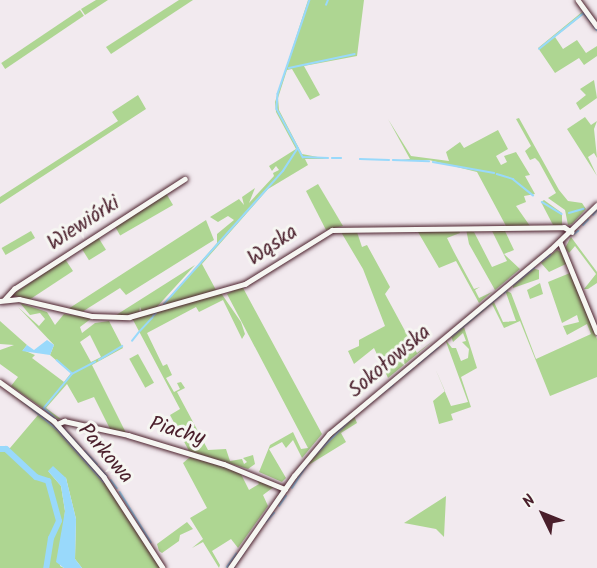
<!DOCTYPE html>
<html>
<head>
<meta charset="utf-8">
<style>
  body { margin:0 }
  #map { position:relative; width:597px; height:568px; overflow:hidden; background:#f2eaef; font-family:Kalam,sans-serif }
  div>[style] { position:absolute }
  .green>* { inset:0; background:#aed692; transform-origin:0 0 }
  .water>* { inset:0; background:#99d9fb }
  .stream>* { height:1.5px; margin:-0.75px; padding:0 0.75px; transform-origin:0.75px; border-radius:0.75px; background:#99d9fb }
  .river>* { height:6px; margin:-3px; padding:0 3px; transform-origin:3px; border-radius:3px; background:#99d9fb }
  .roads { filter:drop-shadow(0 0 2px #4a1f2b) drop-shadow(0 0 2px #4a1f2b) }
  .minor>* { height:4.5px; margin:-2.25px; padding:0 2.25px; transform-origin:2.25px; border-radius:2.25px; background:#f6f6f2 }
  span { translate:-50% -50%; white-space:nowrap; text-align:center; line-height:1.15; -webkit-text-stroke:6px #f6f6f2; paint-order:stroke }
  .street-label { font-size:21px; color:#4a1f2b }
  .north { position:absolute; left:513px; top:484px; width:60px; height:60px; -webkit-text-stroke:4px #f6f6f2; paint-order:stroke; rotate:313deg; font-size:16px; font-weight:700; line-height:24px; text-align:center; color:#4a1f2b }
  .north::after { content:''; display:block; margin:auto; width:21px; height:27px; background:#4a1f2b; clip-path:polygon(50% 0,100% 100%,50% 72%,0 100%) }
</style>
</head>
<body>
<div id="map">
  <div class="green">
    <i style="clip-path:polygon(96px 0,108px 0,85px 15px,81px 9px)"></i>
    <i style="clip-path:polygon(179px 0,193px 0,111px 54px,106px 47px)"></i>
    <i style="clip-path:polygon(308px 0,364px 0,357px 56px,304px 66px,320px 95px,310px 100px,292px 69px,287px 70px,278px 98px,279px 110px,302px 154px,328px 159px,305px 159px,308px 165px,268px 189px,202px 264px,216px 290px,162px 306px,217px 243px,217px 234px,234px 220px,228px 216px,218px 222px,210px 217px,239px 199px,244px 205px,242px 197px,255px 188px,249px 203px,274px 176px,273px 173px,279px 170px,276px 166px,272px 171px,269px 166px,296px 149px,276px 112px,275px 102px)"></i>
    <i style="left:80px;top:10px;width:7px;height:95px;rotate:56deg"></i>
    <i style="clip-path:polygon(582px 12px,591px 23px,591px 24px,584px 14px,555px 37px,563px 49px,577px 40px,586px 53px,597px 46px,597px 56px,584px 65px,579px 58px,555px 73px,538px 48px)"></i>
    <i style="clip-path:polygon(594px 80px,597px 98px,580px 110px,576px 103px,586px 95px,580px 89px)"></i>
    <i style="clip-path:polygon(138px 95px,146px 109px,0 204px,0 197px,118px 121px,112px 112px)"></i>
    <i style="clip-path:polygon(585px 117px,591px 125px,597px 121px,594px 129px,597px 158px,594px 153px,588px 157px,597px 176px,567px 129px)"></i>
    <i style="clip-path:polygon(519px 118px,559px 190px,568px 201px,582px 203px,586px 209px,572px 224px,568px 225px,565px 210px,548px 198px,556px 193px,539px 162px,535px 158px,530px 160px,525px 151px,531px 146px,516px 119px)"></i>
    <i style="clip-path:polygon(388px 119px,411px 156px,449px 161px,446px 152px,460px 142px,464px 148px,498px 130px,508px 149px,496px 156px,501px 165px,507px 162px,504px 156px,516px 152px,530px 175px,525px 176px,535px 194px,524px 196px,526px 202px,516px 206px,530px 226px,506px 226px,477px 172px,429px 160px,393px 161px,410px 159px)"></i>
    <i style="clip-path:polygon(318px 184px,343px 226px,326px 230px,306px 191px)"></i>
    <i style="left:166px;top:193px;width:14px;height:61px;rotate:60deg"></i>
    <i style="clip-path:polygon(544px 200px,562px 213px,562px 225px,553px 225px,541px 202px)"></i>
    <i style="clip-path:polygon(206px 220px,214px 240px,126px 295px,120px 288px,82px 312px,68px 309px)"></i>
    <i style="clip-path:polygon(356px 229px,362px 247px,367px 245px,390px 287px,385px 294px,417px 353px,434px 340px,388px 378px,374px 348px,354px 364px,348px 351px,359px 346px,359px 340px,385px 326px,363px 269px,341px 232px)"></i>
    <i style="clip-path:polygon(459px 229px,460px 233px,447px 238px,454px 252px,474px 289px,480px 287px,475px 290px,479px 298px,492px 292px,479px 303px,456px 261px,439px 268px,418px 232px)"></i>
    <i style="clip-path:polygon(466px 229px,474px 232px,492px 267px,507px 261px,491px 229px,504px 229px,514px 250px,504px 254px,520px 269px,495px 290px,469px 244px)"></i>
    <i style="left:31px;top:231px;width:8px;height:34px;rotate:60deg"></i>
    <i style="left:98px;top:237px;width:15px;height:20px;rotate:58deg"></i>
    <i style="clip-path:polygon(571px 237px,597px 272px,597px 283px,588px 289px,584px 289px,596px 274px,575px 246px,569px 253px,565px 248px)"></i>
    <i style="clip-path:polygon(557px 250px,563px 253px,597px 339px,597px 377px,550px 396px,520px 321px,504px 328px,492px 304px,464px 327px,477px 368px,461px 377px,471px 407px,451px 414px,453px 420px,439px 424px,433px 401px,445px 391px,435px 368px,451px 406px,468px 402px,445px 339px,452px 348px,456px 348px,461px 361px,468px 358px,469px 349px,462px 342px,466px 341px,463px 333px,453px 342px,451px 336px,500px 294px,494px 302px,503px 322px,516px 321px,505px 290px,511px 293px,536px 359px,591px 334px,587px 324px,567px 335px,563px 326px,579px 322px,577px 315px,562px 323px,548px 282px,570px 273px,566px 264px,549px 272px,541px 263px)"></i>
    <i style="clip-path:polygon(65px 259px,73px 271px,29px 300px,12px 295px)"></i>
    <i style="clip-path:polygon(195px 265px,155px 309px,142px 312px,140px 307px,139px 313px,113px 317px)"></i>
    <i style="clip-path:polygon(532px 268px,539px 270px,539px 279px,513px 288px,513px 283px)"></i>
    <i style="clip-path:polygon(540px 283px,543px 294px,530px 299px,527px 290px)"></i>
    <i style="clip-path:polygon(242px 286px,322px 434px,302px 458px,293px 440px,286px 448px,282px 442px,269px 449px,286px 478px,282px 482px,259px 472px,270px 445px,293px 432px,301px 449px,308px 448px,227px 294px)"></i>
    <i style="clip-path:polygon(221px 293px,241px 322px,245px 334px,242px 339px,223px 300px,199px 312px,196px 307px,147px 333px,163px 366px,167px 364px,172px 375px,166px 378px,174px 392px,180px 389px,177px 383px,181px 382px,185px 388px,177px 392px,208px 450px,226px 449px,230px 461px,242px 459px,244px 464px,247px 462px,243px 458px,253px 455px,255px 464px,248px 469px,189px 451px,170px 415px,180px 409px,132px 318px)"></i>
    <i style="clip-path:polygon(evenodd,20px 303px,47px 312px,55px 325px,64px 314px,92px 318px,80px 327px,82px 333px,95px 323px,109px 321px,123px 348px,92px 365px,126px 433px,110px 429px,94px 397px,78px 403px,67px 384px,46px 408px,61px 419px,58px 419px,11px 386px,18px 377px,0 364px,0 350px,14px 345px,0 344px,0 321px,27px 345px,23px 350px,35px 355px,32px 358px,64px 382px,71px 373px,50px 355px,54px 345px,18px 307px,39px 326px,45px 319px,40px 313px,30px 315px,20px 303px,90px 335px,101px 357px,91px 362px,80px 342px,90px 335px)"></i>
    <i style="left:138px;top:354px;width:33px;height:10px;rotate:61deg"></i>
    <i style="clip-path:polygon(0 384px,51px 421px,106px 482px,161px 568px,82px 568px,75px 559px,76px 519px,66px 478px,48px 471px,61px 486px,65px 511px,60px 566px,64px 568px,0 568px,0 446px,10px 448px,38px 415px)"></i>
    <i style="clip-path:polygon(354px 416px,357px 423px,341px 433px,346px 442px,307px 466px,328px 438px)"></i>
    <i style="clip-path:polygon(190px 457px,240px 472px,249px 490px,259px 484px,256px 478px,275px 486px,263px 495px,268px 506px,238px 548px,231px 539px,212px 551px,220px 565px,219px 568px,203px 542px,192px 548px,203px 539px,190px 518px,207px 508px,183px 463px)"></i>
    <i style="clip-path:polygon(446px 496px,444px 537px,436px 529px,404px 523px)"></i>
    <i style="clip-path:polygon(187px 522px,193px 529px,180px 535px,179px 541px,162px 553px,159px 551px,157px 544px)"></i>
  </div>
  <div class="water">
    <i style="clip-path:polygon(47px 340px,54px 345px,50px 355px,22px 351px,27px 345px,34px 350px)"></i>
    <i style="clip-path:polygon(53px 466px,66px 478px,76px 519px,75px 559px,82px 568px,64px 568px,56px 562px,65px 511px,61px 486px,48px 471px)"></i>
  </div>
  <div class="stream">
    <i style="left:310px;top:0;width:99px;rotate:108.8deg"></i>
    <i style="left:278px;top:94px;width:15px;rotate:94deg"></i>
    <i style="left:277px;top:109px;width:55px;rotate:61.6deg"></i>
    <i style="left:303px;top:157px;width:25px;rotate:2deg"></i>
    <i style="left:326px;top:5px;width:5px;rotate:-68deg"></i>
    <i style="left:594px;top:26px;width:5px;rotate:53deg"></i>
    <i style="left:539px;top:49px;width:58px;rotate:-38.7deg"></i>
    <i style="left:584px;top:13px;width:13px;rotate:51deg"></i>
    <i style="left:289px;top:68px;width:67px;rotate:-12deg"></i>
    <i style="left:332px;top:158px;width:9px"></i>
    <i style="left:360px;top:159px;width:29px;rotate:2deg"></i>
    <i style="left:393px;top:160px;width:36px;rotate:2deg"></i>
    <i style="left:433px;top:162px;width:62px;rotate:10.2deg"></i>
    <i style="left:497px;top:174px;width:17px;rotate:17deg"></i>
    <i style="left:513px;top:179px;width:26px;rotate:39deg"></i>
    <i style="left:542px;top:202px;width:23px;rotate:31deg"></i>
    <i style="left:569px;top:213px;width:15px;rotate:-16deg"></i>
    <i style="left:593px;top:215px;width:6px;rotate:-51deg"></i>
    <i style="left:583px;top:225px;width:7px;rotate:-45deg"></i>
    <i style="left:574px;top:234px;width:5px;rotate:-37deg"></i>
    <i style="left:542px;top:261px;width:10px;rotate:-37deg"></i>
    <i style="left:513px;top:285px;width:27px;rotate:-39deg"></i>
    <i style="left:504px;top:293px;width:4px;rotate:-45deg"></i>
    <i style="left:164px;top:304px;width:178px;rotate:-48.2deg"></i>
    <i style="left:283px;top:171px;width:27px;rotate:-57deg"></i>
    <i style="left:153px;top:316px;width:4px;rotate:-45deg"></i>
    <i style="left:140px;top:331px;width:18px;rotate:-47deg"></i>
    <i style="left:452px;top:336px;width:64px;rotate:-39.9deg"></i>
    <i style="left:132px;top:341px;width:11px;rotate:-52deg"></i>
    <i style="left:57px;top:360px;width:20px;rotate:41deg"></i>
    <i style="left:99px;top:360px;width:27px;rotate:-31deg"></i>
    <i style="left:418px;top:364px;width:26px;rotate:-40deg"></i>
    <i style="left:399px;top:379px;width:18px;rotate:-38deg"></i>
    <i style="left:389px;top:388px;width:5px;rotate:-37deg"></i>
    <i style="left:377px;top:397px;width:11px;rotate:-38deg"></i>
    <i style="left:23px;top:401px;width:44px;rotate:39.5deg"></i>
    <i style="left:57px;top:429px;width:71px;rotate:48.4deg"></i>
    <i style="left:43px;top:409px;width:45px;rotate:-50.4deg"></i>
    <i style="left:72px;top:374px;width:26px;rotate:-28deg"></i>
    <i style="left:45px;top:409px;width:11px;rotate:41deg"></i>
    <i style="left:360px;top:411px;width:16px;rotate:-38deg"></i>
    <i style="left:53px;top:417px;width:2px;rotate:27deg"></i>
    <i style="left:61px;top:425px;width:31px;rotate:48deg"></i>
    <i style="left:85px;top:451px;width:18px;rotate:47deg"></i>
    <i style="left:313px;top:457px;width:57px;rotate:-45deg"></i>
    <i style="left:99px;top:467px;width:12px;rotate:48deg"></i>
    <i style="left:111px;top:480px;width:10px;rotate:53deg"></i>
    <i style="left:292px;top:488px;width:31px;rotate:-57deg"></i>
    <i style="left:120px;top:492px;width:59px;rotate:58.2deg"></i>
    <i style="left:279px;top:506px;width:12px;rotate:-55deg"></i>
    <i style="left:266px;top:522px;width:12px;rotate:-48deg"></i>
    <i style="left:227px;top:567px;width:16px;rotate:-55deg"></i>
    <i style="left:233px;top:568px;width:21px;rotate:-55deg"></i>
  </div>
  <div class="river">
    <i style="left:0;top:449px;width:6px"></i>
    <i style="left:6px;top:449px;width:41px;rotate:43deg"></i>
    <i style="left:36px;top:477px;width:13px;rotate:18deg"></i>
    <i style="left:48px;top:481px;width:41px;rotate:74.6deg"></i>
    <i style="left:59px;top:521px;width:19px;rotate:115deg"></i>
    <i style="left:51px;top:538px;width:30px;rotate:99deg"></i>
  </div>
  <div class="roads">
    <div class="minor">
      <i style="left:578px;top:0;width:32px;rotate:54deg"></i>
      <i style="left:560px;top:242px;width:97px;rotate:67.7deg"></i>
      <i style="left:4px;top:300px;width:15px;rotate:-48deg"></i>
      <i style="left:14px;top:289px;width:203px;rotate:-32.8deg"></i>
      <i style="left:0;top:301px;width:19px;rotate:-6deg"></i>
      <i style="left:19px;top:299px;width:75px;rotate:13.1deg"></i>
      <i style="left:92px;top:316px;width:37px;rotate:2deg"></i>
      <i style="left:129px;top:317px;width:121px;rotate:-15.9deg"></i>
      <i style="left:245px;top:284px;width:102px;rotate:-31.8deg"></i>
      <i style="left:332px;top:230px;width:232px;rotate:-0.7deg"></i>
      <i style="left:564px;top:227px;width:9px;rotate:32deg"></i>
      <i style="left:0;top:382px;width:67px;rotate:35.8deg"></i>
      <i style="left:54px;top:421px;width:75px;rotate:48.2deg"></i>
      <i style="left:104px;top:477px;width:108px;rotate:57deg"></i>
      <i style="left:57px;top:424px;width:8px;rotate:-23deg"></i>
      <i style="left:64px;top:421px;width:66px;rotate:12.3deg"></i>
      <i style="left:128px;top:435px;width:100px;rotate:16.8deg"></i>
      <i style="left:224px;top:464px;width:66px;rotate:22.3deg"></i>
      <i style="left:230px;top:568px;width:112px;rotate:-55.2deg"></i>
      <i style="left:294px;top:476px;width:55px;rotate:-50.2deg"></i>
      <i style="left:329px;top:434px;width:288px;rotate:-39.8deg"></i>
      <i style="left:550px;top:250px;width:65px;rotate:-43.8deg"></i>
    </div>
  </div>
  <div class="street-label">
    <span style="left:84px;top:224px;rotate:-33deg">Wiewiórki</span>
    <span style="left:273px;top:246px;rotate:-34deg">Wąska</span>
    <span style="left:390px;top:362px;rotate:-40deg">Sokołowska</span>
    <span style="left:177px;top:432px;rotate:16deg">Piachy</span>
    <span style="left:105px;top:454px;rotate:49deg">Parkowa</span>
  </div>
  <div class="north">N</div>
</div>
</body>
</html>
